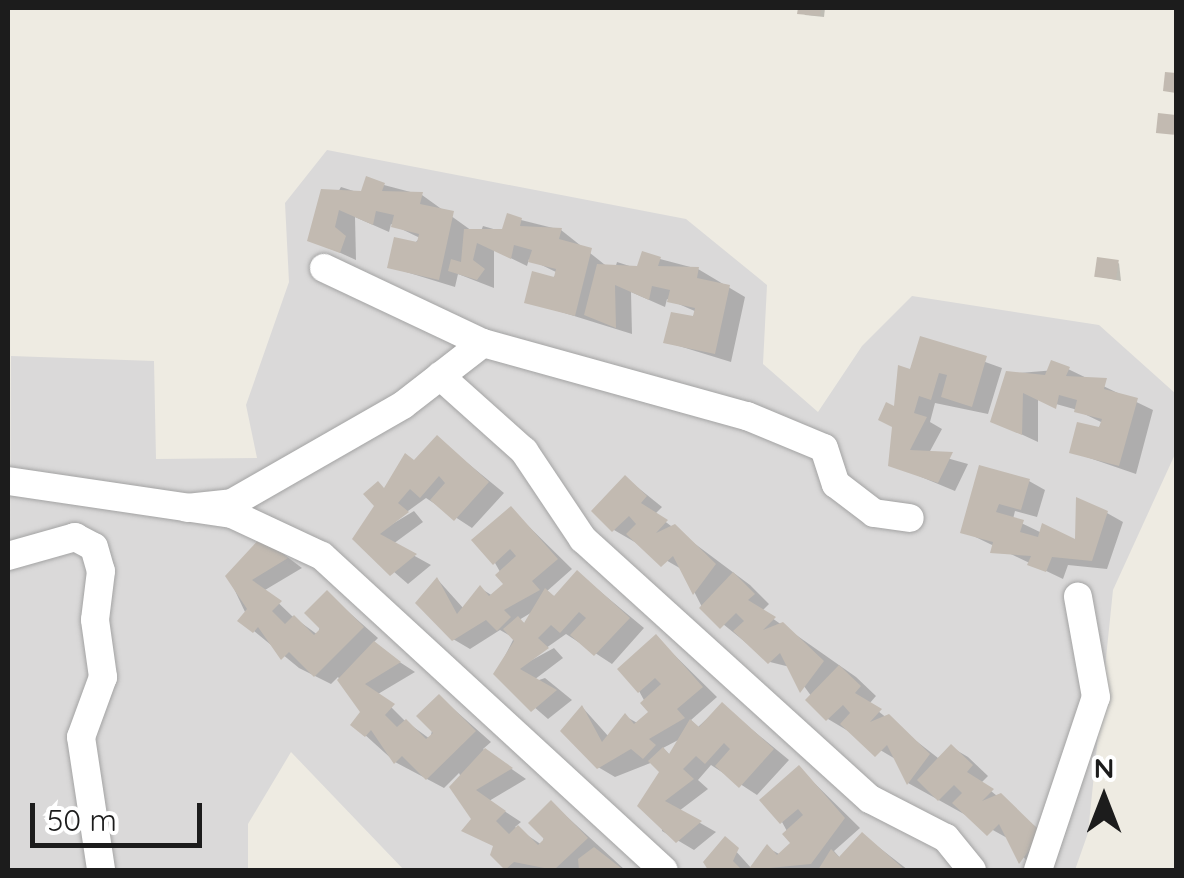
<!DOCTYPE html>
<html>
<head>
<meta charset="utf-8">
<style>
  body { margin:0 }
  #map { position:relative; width:1184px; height:878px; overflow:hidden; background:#eeebe2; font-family:Quicksand,sans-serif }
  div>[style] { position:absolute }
  .residential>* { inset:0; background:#dad9d9 }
  .shadow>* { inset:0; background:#0003 }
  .building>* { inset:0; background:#c2bab1; transform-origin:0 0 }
  .roads { filter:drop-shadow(0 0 2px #a3a3a3) drop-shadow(0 0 2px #a3a3a3) }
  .minor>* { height:28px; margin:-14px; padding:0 14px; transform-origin:14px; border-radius:14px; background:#fff }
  span { translate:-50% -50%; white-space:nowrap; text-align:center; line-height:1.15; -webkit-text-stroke:9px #fff; paint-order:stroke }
  .frame { position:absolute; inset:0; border:10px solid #1c1c1c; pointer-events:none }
  .north { position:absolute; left:1054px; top:748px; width:100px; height:100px; -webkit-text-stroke:8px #fff; paint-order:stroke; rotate:0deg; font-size:28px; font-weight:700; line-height:40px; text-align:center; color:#1c1c1c }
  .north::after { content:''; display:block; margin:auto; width:35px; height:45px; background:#1c1c1c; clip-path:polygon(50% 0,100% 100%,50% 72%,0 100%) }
  .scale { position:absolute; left:30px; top:803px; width:172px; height:45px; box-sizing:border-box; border:5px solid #1c1c1c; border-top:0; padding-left:12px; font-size:30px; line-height:35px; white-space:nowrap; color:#1c1c1c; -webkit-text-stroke:8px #fff; paint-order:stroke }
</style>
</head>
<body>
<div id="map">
  <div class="residential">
    <i style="clip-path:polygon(327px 150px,686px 219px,767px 285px,763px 364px,818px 412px,862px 346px,912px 296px,1099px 325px,1176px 394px,1176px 452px,1113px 590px,1088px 833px,1075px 870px,404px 870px,291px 752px,248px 824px,248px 870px,8px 870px,11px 356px,154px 361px,156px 459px,257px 458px,246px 405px,289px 282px,285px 203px)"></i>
  </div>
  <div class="shadow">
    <i style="clip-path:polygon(801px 8px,825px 8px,824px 17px,805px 15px)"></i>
    <i style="clip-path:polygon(384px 185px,422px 195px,479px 236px,483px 226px,504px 232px,521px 220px,561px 230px,614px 272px,617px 262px,639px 269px,660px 259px,698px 269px,745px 297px,731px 362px,666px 342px,697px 312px,667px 299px,665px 307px,631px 292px,632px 334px,526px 301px,558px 273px,529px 259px,527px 266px,494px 250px,494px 288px,458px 274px,455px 287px,390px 267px,420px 238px,391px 224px,389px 232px,355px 217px,356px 260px,310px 239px,341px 187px,363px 194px)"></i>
    <i style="clip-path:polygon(1119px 263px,1121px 281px,1097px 276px)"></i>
    <i style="clip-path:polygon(921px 339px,1002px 368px,988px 414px,935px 403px,930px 422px,942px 429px,929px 453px,968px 464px,955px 491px,890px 464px,896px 410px)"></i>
    <i style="clip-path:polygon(1068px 369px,1153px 410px,1136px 474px,1072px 452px,1103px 423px,1074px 409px,1038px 399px,1038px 442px,993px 421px,1008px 374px)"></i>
    <i style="clip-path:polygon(437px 438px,504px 493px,472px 528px,426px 498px,379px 532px,414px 511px,423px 522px,393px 544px,431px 565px,408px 584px,356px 539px,377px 505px,366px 494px,386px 489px,406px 456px,416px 462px)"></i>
    <i style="clip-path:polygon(626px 478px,662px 507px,655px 514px,750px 585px,769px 604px,762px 611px,856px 677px,876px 696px,869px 704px,938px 758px,951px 747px,968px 757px,988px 776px,981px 783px,1057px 844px,1034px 870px,1009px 839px,908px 783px,897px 760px,828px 719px,790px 667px,770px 662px,702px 607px,683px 570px,614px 530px)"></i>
    <i style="clip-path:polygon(1029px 481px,1045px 490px,1037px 517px,1015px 511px,1013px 519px,1042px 533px,1077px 543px,1107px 513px,1123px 522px,1107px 569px,1068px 565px,1063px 579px,963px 531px)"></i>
    <i style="clip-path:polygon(evenodd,511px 509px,572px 569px,546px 592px,556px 597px,578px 573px,644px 628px,612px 664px,566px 634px,519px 667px,554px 648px,563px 658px,530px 683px,545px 678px,572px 700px,548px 719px,496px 674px,514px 638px,500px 630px,470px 649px,453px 639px,438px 580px,464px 609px,480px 588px,493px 596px,507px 584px,495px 563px,511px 509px,534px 611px,526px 624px,519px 620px,534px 611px)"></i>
    <i style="clip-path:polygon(278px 550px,302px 568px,265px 590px,292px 616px,318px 635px,327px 593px,378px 638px,372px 644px,415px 672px,378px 694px,404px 720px,430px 739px,440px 697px,491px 742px,483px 749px,526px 779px,489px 801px,521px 822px,515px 827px,542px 845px,552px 803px,625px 870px,506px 869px,459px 773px,444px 788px,395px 762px,353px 724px,363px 713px,338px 677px,331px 684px,299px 668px,254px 631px,228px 576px)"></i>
    <i style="clip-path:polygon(evenodd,656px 637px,717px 697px,691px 720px,698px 727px,722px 705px,789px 760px,757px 795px,711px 765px,698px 780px,708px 789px,679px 811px,716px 832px,694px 850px,662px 831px,662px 772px,653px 762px,615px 777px,598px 767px,583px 708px,609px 737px,625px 716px,639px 724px,651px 713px,639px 691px,656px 637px,682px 738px,671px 756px,663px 748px,682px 738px)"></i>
    <i style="clip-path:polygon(799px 768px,860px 828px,834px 851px,841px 859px,863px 835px,908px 870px,714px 870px,706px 862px,725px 839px,752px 869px,768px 848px,781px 855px,794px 844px,782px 822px)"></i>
  </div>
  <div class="building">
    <i style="clip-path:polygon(798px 8px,821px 8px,820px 16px,797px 14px)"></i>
    <i style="clip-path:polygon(1165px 72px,1176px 73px,1176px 93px,1163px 91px)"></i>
    <i style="left:1158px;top:113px;width:18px;height:20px;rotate:6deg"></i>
    <i style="clip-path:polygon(366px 176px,385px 183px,382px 191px,423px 192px,420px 204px,454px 211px,439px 280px,387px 268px,394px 237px,417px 242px,419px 234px,391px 227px,394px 215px,376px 211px,373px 225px,339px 210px,335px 227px,346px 236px,340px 253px,307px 241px,321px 189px,361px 191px)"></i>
    <i style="clip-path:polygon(507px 213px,522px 218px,520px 226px,562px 228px,559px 239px,592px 248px,575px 316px,524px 303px,532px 271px,554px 277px,556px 269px,528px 262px,532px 250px,514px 245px,511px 259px,477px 243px,473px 260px,485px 269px,477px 280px,448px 271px,451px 259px,461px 262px,464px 229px,502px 229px)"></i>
    <i style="clip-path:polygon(642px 251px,661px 257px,658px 266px,699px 267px,697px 278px,730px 285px,715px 354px,663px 343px,671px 312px,693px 316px,695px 308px,667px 302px,670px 290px,652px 286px,649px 300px,615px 285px,616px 328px,584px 315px,597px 264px,637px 266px)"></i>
    <i style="left:1097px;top:257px;width:22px;height:20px;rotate:8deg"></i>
    <i style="clip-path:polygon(920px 336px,987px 356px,972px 407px,941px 397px,947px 375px,939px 373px,931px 400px,919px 396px,914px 413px,927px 417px,910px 450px,953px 452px,938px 483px,888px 466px,892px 427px,878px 420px,886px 402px,894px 406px,898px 365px,910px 369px)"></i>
    <i style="clip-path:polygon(1051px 360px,1070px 367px,1066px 376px,1107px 378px,1104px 389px,1138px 398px,1119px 466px,1069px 453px,1077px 422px,1099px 427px,1102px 419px,1074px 412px,1077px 400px,1059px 395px,1056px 409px,1023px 393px,1022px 435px,990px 422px,1006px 371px,1045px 375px)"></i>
    <i style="clip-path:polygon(437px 435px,489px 482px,454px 521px,430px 500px,445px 483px,439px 476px,420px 498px,410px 489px,398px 503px,409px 512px,380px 534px,417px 554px,390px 576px,352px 539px,374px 506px,363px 494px,378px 481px,384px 488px,405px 453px,414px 460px)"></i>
    <i style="clip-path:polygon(979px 465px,1030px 479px,1021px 510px,999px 504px,996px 512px,1024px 520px,1020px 532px,1038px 537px,1042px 523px,1075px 539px,1076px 497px,1108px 511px,1092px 561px,1052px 557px,1046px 572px,1027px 565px,1031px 556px,990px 553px,993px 542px,960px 533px)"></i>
    <i style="clip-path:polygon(625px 475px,647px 496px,641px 503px,668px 520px,656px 533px,675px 524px,716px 564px,693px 595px,673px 556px,661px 567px,626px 534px,636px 524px,629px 516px,612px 532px,591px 511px)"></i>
    <i style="clip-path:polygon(511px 506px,558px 559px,532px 581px,540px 590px,504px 610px,511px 617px,497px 631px,486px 620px,452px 641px,415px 603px,437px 577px,457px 614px,480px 585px,489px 596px,503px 584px,495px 575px,516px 556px,510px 549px,493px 565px,471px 540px)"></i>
    <i style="clip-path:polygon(261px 537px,288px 558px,252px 580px,282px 601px,272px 611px,285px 624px,294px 615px,314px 635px,320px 629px,304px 613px,327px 590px,364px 627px,314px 677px,289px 652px,281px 660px,258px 627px,253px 633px,237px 621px,247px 609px,225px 576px)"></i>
    <i style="clip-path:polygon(577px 570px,630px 618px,594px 656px,570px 635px,586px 618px,579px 612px,560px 633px,551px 625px,538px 638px,549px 648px,520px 669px,557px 690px,531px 712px,493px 674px,514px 641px,503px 629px,518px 616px,524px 623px,545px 588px,554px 596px)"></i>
    <i style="clip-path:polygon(733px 572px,755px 594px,748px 600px,776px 617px,763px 630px,783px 622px,824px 661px,800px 693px,780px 653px,768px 664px,733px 631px,744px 621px,736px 613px,720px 629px,699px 608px)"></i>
    <i style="clip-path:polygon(656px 634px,703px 687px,677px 709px,685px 718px,649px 739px,656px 745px,643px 759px,631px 749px,597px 769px,560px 731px,582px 705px,602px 742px,625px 713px,634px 724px,648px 712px,640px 703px,661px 684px,655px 678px,638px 693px,617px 669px)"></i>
    <i style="clip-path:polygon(374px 641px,401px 662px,365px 684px,395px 704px,385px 715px,397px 727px,406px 719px,426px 739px,433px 733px,416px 716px,439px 694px,476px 731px,426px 780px,402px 756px,394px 764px,371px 730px,365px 737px,350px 725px,360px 712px,337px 680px)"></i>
    <i style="clip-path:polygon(839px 665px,861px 686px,855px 693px,882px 709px,870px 722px,889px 714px,930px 754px,907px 785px,887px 745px,875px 757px,840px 724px,850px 713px,843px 705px,826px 721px,805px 700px)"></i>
    <i style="clip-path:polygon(722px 702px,774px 749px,739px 788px,715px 766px,730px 749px,724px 743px,705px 764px,696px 756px,683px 769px,694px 779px,665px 801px,702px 821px,676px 843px,637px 806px,659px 772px,648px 761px,663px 747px,669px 754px,690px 719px,699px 727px)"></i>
    <i style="clip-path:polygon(951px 744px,973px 765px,967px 772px,994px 789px,982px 801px,1001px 793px,1042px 833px,1019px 864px,999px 824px,987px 836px,952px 803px,962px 793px,954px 785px,938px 801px,917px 780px)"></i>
    <i style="clip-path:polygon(485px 748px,513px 768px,476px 790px,506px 811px,496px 821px,509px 834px,518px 825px,538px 845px,544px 839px,528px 823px,551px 800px,588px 838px,554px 870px,514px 862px,505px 870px,490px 855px,493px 846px,461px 831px,471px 819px,449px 787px)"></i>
    <i style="clip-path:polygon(799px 765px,845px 818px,811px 864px,748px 870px,767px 844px,777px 855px,790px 843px,782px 834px,803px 815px,798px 809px,780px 824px,759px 800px)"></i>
    <i style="clip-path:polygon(862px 832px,905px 870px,818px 870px,831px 849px,839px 857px)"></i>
    <i style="clip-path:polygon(725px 836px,739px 848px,733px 861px,742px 870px,708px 870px,703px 862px)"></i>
    <i style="clip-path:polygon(594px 847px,621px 868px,619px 870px,579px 870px,578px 859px)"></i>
  </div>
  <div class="roads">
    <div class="minor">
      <i style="left:324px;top:268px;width:176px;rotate:25.3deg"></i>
      <i style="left:440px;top:376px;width:113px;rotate:41.8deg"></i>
      <i style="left:524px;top:451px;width:106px;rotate:56.2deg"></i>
      <i style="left:583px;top:539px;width:387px;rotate:42.2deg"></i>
      <i style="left:870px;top:799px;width:85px;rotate:27.2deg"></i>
      <i style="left:946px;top:838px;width:41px;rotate:50.9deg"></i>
      <i style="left:8px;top:481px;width:226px;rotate:8.4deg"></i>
      <i style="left:232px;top:514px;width:99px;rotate:25deg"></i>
      <i style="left:322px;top:556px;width:464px;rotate:42.6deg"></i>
      <i style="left:187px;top:508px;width:45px;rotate:-6.3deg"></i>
      <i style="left:232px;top:503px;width:197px;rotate:-29.8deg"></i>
      <i style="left:403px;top:405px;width:101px;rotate:-37.8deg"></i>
      <i style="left:483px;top:343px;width:274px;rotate:15.5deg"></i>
      <i style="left:747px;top:416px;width:83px;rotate:22.6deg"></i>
      <i style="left:824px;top:448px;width:38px;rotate:72deg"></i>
      <i style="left:836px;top:484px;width:48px;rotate:37.3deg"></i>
      <i style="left:874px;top:513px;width:36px;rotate:8deg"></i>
      <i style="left:8px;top:556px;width:70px;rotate:-15.8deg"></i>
      <i style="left:75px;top:537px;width:21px;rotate:28deg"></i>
      <i style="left:94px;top:547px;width:25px;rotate:74deg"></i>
      <i style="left:101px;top:571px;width:49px;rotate:97deg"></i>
      <i style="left:95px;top:620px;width:58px;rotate:82deg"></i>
      <i style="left:103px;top:677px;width:64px;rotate:110.1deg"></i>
      <i style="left:81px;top:737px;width:134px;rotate:81.4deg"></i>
      <i style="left:1038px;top:870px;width:182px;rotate:-71.5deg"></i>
      <i style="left:1096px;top:697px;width:102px;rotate:-100.2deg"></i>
    </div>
  </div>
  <div class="frame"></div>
  <div class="north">N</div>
  <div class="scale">50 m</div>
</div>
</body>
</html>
